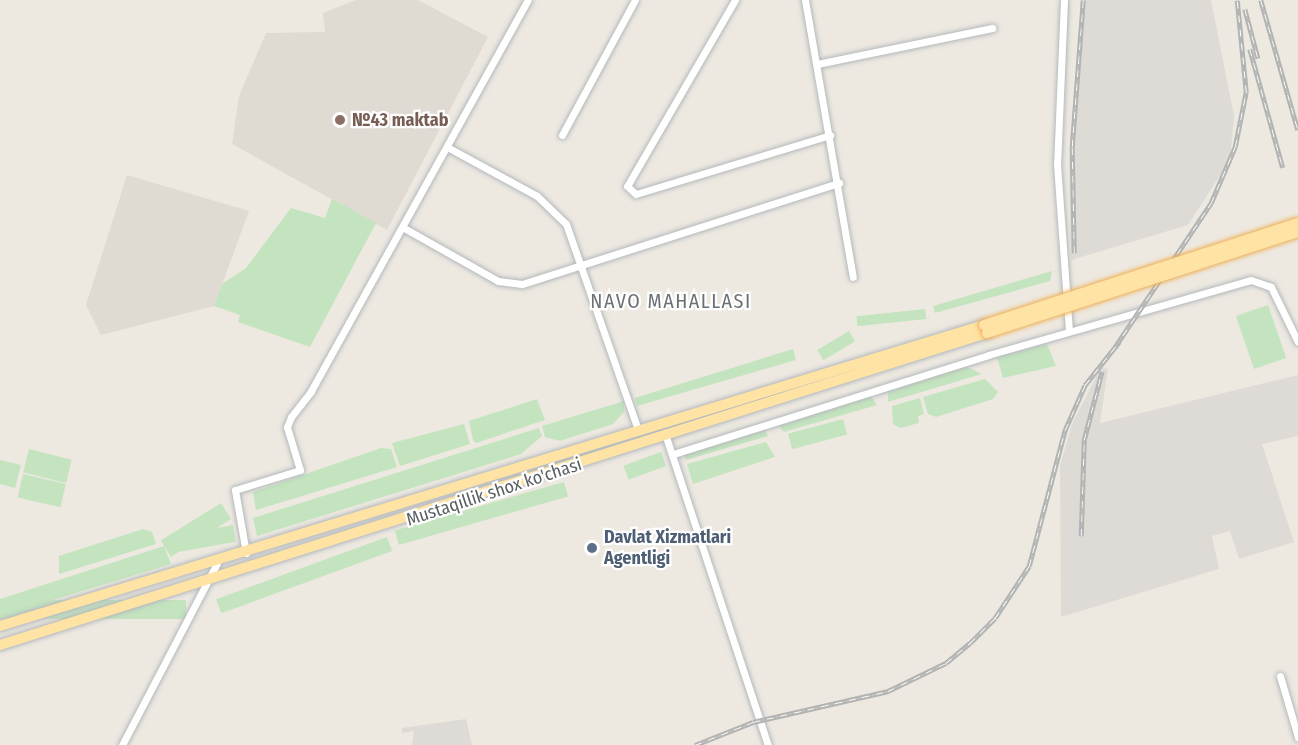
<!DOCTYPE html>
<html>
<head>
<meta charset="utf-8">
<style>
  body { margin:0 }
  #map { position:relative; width:1298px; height:745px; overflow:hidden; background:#ede9e1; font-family:"Fira Sans Condensed",sans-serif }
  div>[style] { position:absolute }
  .industrial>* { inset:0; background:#dedbd6 }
  .education>* { inset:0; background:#dfdad2 }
  .green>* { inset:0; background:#c3e4be; transform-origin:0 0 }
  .roads { filter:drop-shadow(0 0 2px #b4b8bc) drop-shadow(0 0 2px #b4b8bc) }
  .street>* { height:7px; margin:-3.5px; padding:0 3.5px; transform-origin:3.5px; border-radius:3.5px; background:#fff }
  .primary>* { height:10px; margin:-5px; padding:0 5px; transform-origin:5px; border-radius:5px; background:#fee3a5 }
  .rail>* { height:4.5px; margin-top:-2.25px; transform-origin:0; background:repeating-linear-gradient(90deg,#fff 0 7px,#b2b3b3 0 14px); box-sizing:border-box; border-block:2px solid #b2b3b3 }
  .bridges { filter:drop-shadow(0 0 2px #efb058) drop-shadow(0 0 2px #efb058) }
  .primary-bridge>* { height:10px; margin:-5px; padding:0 5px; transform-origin:5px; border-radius:5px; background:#fee3a5 }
  .dots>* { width:16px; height:16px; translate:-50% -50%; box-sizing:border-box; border:3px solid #fff; border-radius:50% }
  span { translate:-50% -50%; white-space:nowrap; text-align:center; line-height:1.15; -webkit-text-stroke:4.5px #fff; paint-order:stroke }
  .education-label { font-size:18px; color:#785e54; font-weight:700 }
  .left { translate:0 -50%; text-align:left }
  .street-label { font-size:18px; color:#5a5f62 }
  .service-label { font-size:18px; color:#4e5e75; font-weight:700 }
  .neighbourhood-label { font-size:20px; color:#6b7174; letter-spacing:1.5px }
</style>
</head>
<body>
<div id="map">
  <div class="industrial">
    <i style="clip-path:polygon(1081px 0,1211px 0,1234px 116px,1230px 160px,1188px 225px,1071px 260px,1069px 161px)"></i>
    <i style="clip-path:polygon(1101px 367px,1108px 369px,1100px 423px,1298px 375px,1298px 436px,1262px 444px,1294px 542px,1239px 559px,1230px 531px,1212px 536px,1219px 569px,1061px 617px,1060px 466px,1072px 424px)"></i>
    <i style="clip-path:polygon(466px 719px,472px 745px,412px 745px,414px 731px,402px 733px,402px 728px)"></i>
  </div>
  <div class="education">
    <i style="clip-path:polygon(356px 0,418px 0,488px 37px,387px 230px,232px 144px,239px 96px,266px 33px,325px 32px,323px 13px)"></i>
    <i style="clip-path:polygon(127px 175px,249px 211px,214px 306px,101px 335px,86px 305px)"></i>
  </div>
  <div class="green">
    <i style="clip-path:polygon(332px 199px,376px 223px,310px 347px,238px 322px,240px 315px,214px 306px,222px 284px,246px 268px,291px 208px,325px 218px)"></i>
    <i style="clip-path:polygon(1052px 271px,1050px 281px,935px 313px,933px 306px)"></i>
    <i style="left:1268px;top:305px;width:56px;height:34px;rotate:71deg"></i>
    <i style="left:925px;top:309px;width:10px;height:69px;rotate:84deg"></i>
    <i style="left:849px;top:331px;width:12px;height:37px;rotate:59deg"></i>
    <i style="clip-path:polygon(1047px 344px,1056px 366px,1003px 378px,997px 357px)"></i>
    <i style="clip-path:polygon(793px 349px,796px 360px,637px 406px,635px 398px)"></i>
    <i style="clip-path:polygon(963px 365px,982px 374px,888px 402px,888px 390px)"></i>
    <i style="clip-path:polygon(985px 379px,998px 392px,993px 399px,936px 417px,928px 414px,923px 397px)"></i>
    <i style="clip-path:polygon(871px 396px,877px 405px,784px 432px,779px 426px)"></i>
    <i style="clip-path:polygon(920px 398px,924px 414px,918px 416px,919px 423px,900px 428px,893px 424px,892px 406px)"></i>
    <i style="clip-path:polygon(537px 399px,545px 420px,476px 443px,473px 440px,469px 421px)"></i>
    <i style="clip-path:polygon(624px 401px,624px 412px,613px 424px,560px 441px,545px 437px,542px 426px)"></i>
    <i style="left:843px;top:419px;width:16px;height:57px;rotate:75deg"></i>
    <i style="clip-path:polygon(464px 424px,470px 444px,400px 466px,392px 443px)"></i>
    <i style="clip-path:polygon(539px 428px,542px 436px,521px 454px,257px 536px,253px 518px)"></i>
    <i style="clip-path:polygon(764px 428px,768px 436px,686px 460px,684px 454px)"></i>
    <i style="clip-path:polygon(766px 442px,775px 457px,693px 484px,687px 464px)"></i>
    <i style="clip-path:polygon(381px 448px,391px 449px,397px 467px,256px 510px,253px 492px)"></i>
    <i style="left:29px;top:449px;width:44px;height:24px;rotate:14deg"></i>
    <i style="left:661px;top:452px;width:15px;height:40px;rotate:70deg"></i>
    <i style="clip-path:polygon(0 460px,21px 465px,15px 488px,0 484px)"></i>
    <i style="left:23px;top:474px;width:44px;height:24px;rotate:13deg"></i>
    <i style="left:564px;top:482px;width:15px;height:176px;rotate:74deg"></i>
    <i style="left:221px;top:503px;width:19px;height:71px;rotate:58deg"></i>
    <i style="left:233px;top:525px;width:17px;height:66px;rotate:80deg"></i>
    <i style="clip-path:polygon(143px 529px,152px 532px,156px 544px,59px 574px,59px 556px)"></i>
    <i style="left:387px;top:537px;width:15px;height:182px;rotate:70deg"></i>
    <i style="clip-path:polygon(164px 546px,171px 564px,0 616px,0 599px)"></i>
    <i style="left:186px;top:600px;width:19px;height:195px;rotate:90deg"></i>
  </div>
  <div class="roads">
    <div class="street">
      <i style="left:735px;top:0;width:215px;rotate:120.1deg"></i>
      <i style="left:627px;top:186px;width:12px;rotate:42deg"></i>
      <i style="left:636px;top:194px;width:203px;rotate:-16.9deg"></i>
      <i style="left:805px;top:0;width:281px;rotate:80.2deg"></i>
      <i style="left:1064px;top:0;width:164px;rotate:92.4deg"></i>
      <i style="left:1057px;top:164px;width:167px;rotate:85.9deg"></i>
      <i style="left:817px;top:64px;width:179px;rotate:-11.6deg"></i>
      <i style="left:562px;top:135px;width:153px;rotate:-61.6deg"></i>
      <i style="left:449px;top:148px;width:100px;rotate:28.6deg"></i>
      <i style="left:537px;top:196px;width:40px;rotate:44deg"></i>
      <i style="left:566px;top:224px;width:218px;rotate:70.7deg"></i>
      <i style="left:404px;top:228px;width:108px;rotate:29.4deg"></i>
      <i style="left:498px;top:281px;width:24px;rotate:7deg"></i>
      <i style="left:522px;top:284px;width:333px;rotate:-17.7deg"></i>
      <i style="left:666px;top:437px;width:324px;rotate:71.7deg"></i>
      <i style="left:673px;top:454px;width:330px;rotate:-17.4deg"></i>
      <i style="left:988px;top:355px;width:273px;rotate:-15.9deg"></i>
      <i style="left:1251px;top:280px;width:21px;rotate:19deg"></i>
      <i style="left:1271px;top:287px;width:61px;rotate:63.9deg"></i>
      <i style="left:246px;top:553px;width:64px;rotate:-99.9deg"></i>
      <i style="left:235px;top:490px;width:68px;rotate:-17.1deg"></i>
      <i style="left:300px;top:470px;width:45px;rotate:-106.8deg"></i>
      <i style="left:287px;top:427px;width:11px;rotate:-68deg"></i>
      <i style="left:291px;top:417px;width:33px;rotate:-52deg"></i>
      <i style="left:311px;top:391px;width:447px;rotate:-61deg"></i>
      <i style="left:1280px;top:676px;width:64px;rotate:73.6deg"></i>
      <i style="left:122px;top:745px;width:205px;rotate:-62.4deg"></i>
    </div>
    <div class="primary">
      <i style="left:0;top:626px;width:1029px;rotate:-17.01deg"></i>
      <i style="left:0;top:645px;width:1035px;rotate:-17.54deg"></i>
    </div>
  </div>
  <div class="rail">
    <i style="left:1261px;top:0;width:135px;rotate:74.1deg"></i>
    <i style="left:1245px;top:9px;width:51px;rotate:75.1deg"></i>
    <i style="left:1250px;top:49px;width:123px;rotate:74.5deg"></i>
    <i style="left:1074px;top:253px;width:106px;rotate:-91.1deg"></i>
    <i style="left:1072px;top:147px;width:147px;rotate:-85.7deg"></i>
    <i style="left:1115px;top:347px;width:173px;rotate:-56.3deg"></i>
    <i style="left:1211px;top:203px;width:61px;rotate:-66.8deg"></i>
    <i style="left:1235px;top:147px;width:56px;rotate:-78.7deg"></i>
    <i style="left:1246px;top:92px;width:92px;rotate:-95.6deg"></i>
    <i style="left:1081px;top:536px;width:96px;rotate:-88.2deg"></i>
    <i style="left:1084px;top:440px;width:71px;rotate:-75.4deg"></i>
    <i style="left:695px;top:745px;width:62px;rotate:-21.6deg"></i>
    <i style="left:753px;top:722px;width:139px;rotate:-12.9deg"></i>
    <i style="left:888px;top:691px;width:64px;rotate:-25.8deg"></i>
    <i style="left:946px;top:663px;width:31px;rotate:-40deg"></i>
    <i style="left:970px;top:643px;width:35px;rotate:-45deg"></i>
    <i style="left:995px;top:618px;width:62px;rotate:-56.8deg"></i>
    <i style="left:1029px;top:566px;width:141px;rotate:-75.2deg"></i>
    <i style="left:1065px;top:430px;width:49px;rotate:-66deg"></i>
    <i style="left:1085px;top:385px;width:55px;rotate:-51.7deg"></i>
  </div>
  <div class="bridges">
    <div class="primary-bridge">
      <i style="left:984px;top:325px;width:330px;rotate:-18deg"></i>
      <i style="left:987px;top:333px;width:327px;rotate:-18deg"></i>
    </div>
  </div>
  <div class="dots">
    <i style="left:340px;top:120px;background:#8d6e63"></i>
    <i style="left:592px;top:548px;background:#5c6f8a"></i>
  </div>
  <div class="education-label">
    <span class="left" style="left:352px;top:120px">№43 maktab</span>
  </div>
  <div class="street-label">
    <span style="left:494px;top:492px;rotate:-18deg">Mustaqillik shox ko'chasi</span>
  </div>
  <div class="service-label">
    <span class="left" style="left:604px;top:548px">Davlat Xizmatlari<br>Agentligi</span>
  </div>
  <div class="neighbourhood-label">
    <span style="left:671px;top:301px">NAVO MAHALLASI</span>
  </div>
</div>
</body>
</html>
